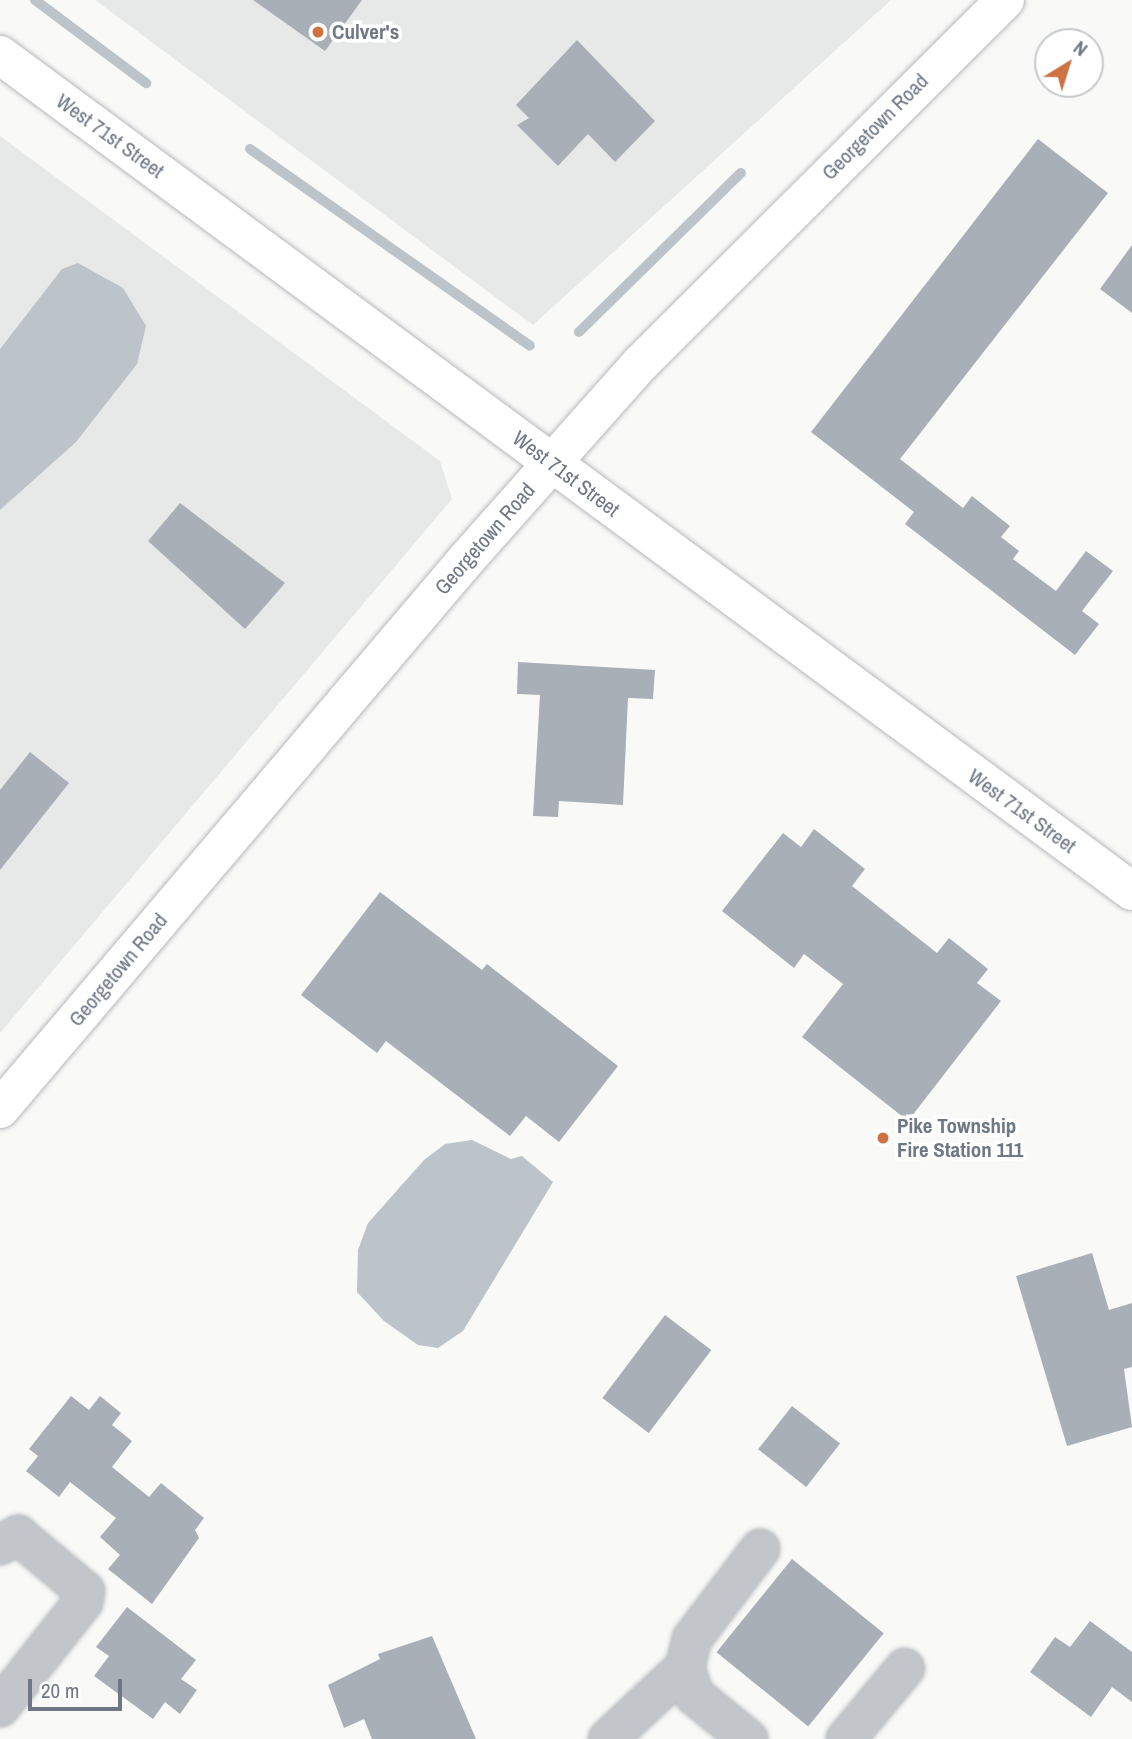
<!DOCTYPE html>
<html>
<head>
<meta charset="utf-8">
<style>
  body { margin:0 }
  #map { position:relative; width:1132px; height:1739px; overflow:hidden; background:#f9f9f8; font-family:"Archivo Narrow",sans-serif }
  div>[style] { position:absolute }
  .built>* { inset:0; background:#e7e8e8 }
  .water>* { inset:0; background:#bcc3c9 }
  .stream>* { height:10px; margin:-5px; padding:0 5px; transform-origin:5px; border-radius:5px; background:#bcc3c9 }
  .building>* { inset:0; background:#a9afb6; transform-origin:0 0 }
  .roads { filter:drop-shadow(0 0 2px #b6b9bd) drop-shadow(0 0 2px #b6b9bd) }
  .minor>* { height:38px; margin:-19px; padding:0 19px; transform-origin:19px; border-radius:19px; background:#c2c5c9 }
  .major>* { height:38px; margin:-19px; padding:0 19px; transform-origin:19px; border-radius:19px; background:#fff }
  .dots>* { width:19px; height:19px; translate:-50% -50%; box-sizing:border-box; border:4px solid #fff; border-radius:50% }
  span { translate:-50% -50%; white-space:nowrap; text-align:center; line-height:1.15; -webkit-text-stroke:7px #fff; paint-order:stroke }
  .poi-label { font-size:21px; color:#6d7785; font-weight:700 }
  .left { translate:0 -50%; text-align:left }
  .street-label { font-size:21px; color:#6d7785 }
  .north { position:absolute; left:1034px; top:28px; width:70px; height:70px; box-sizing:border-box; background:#fff; border:2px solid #c5c9ce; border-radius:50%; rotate:38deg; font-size:19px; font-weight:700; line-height:28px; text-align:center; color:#6d7785 }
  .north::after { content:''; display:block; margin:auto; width:24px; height:32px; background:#ce7243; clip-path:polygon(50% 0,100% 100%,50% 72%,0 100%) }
  .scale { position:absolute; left:28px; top:1679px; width:94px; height:32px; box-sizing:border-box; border:4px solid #6d7785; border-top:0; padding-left:9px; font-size:21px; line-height:24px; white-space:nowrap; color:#6d7785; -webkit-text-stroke:5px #fff; paint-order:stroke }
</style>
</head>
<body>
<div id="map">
  <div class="built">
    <i style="clip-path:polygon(95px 0,891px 0,533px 325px)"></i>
    <i style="clip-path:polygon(0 136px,440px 461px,452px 499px,0 1033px)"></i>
  </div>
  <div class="water">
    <i style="clip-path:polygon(78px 263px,123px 288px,146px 326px,137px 364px,76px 442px,0 510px,0 349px,62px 269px)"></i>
    <i style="clip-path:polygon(472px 1140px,511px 1159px,522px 1156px,553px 1182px,463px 1331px,438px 1348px,418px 1345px,384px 1321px,357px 1292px,358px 1250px,368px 1223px,424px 1160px,445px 1144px)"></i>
  </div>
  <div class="stream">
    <i style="left:35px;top:0;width:139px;rotate:36.8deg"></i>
    <i style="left:250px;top:149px;width:342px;rotate:35.1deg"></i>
    <i style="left:579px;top:332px;width:227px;rotate:-44.5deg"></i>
  </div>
  <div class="building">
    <i style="clip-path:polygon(253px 0,362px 0,325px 51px)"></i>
    <i style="clip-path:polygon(577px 40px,655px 121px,615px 162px,588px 134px,558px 166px,517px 125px,529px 118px,516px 105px)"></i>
    <i style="clip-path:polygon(1038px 139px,1108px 193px,900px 459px,963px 508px,972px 496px,1010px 526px,1001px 537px,1019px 551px,1013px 559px,1056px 591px,1086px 551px,1113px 571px,1082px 611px,1099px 624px,1075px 655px,905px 524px,914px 512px,811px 432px)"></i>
    <i style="clip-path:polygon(1132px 245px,1132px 313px,1100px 289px)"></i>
    <i style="clip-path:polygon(180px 503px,285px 583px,245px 629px,148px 541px)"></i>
    <i style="clip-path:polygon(518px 662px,655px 670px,653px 699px,628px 698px,623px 805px,559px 801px,558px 817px,533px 816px,540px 695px,517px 694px)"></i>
    <i style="clip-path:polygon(30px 752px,69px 783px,0 870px,0 790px)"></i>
    <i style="clip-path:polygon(814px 829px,865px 869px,852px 886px,937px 953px,949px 938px,988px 969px,977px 983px,1001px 1001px,908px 1121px,802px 1037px,843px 984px,804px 954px,794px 968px,722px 911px,783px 833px,801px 847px)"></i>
    <i style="clip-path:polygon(380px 892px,482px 970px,487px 964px,618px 1066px,559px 1142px,526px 1116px,510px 1136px,386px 1041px,377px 1053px,301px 995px)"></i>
    <i style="clip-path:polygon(1092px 1253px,1109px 1310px,1132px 1303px,1132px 1367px,1124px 1369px,1132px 1427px,1067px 1446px,1016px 1276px)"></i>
    <i style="left:665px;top:1315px;width:58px;height:104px;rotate:37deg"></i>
    <i style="clip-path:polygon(71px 1396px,89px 1410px,100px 1396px,121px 1413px,112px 1425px,132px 1441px,112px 1467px,149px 1497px,161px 1483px,204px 1518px,195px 1530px,199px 1538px,152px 1604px,108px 1569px,120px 1555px,100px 1537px,116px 1518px,70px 1482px,59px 1497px,26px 1471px,38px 1456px,29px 1449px)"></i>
    <i style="left:792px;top:1406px;width:61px;height:55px;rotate:38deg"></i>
    <i style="left:792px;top:1559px;width:118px;height:120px;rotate:39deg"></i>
    <i style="clip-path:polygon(127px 1607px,196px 1660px,181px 1679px,197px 1690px,180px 1714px,165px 1702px,153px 1719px,94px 1676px,109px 1656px,96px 1647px)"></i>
    <i style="clip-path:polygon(1090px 1621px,1132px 1652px,1132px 1702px,1112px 1687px,1091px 1717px,1030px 1672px,1055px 1637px,1070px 1647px)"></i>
    <i style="clip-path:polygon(432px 1636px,476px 1739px,372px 1739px,364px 1719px,344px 1728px,328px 1685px,380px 1659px,378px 1654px)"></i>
  </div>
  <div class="roads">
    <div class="minor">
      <i style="left:0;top:1545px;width:21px;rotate:-29deg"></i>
      <i style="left:18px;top:1535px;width:87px;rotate:39.9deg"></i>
      <i style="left:85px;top:1591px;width:11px;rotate:100deg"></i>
      <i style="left:83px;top:1602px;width:134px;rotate:128.3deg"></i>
      <i style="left:685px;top:1667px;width:29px;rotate:72deg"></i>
      <i style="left:694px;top:1695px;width:70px;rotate:39.2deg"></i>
      <i style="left:608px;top:1739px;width:105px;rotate:-43.1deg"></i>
      <i style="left:685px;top:1667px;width:29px;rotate:-76deg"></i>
      <i style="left:692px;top:1639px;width:113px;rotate:-52.9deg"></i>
      <i style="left:846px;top:1739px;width:92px;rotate:-50.3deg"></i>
    </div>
    <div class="major">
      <i style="left:0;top:55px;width:1407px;rotate:36.45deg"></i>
      <i style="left:0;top:1109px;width:719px;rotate:-49.68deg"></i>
      <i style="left:465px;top:561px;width:265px;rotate:-48.4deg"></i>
      <i style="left:641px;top:363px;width:514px;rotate:-44.92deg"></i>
    </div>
  </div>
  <div class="dots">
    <i style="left:318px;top:32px;background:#ce7243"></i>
    <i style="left:883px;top:1138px;background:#ce7243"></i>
  </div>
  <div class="poi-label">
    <span class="left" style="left:332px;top:32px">Culver's</span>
    <span class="left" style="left:897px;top:1138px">Pike Township<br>Fire Station 111</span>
  </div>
  <div class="street-label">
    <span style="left:875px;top:127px;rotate:-45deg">Georgetown Road</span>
    <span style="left:110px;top:136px;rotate:36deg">West 71st Street</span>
    <span style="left:566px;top:474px;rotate:37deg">West 71st Street</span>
    <span style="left:485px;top:539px;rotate:-49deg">Georgetown Road</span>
    <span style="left:1022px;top:811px;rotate:36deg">West 71st Street</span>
    <span style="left:118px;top:970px;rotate:-50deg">Georgetown Road</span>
  </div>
  <div class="north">N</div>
  <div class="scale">20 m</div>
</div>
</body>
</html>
